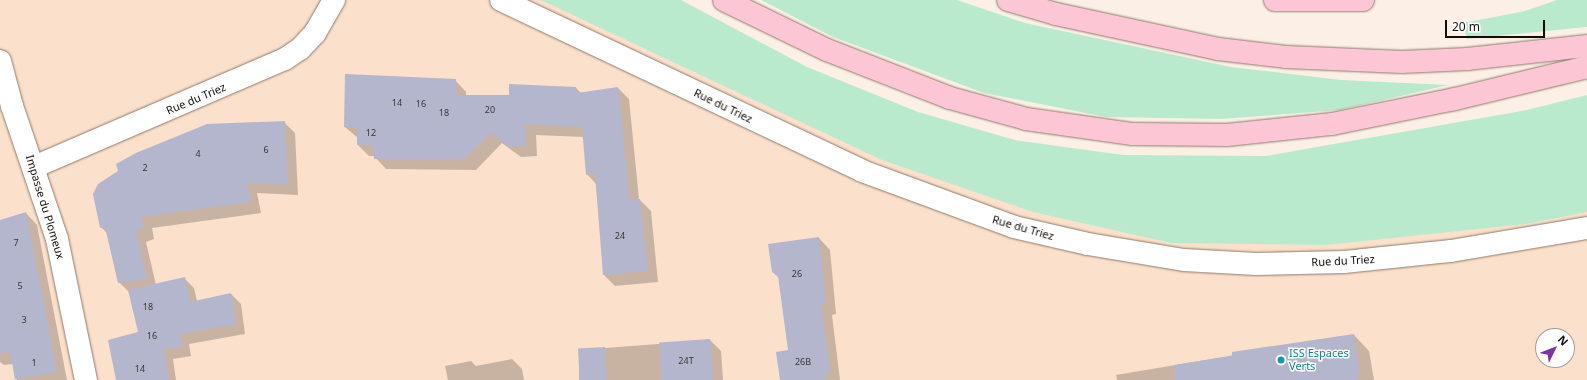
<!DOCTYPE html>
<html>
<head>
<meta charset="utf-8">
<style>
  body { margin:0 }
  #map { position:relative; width:1587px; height:380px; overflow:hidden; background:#fcf0e6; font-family:"Noto Sans",sans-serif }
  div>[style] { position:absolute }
  .built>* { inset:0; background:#fbe0cb }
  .green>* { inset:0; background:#b9eace }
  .shadow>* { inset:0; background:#0003 }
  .building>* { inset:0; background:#b3b6cc; transform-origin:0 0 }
  .roads { filter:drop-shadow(0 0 1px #8c7a6b) drop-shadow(0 0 1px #8c7a6b) }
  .minor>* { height:22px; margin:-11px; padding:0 11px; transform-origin:11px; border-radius:11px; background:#fff }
  .tertiary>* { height:22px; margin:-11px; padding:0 11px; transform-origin:11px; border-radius:11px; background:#fff }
  .trunk>* { height:22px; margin:-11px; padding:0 11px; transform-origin:11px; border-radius:11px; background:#fcc6d4 }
  .dots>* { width:11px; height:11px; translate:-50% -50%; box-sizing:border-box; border:2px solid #fff; border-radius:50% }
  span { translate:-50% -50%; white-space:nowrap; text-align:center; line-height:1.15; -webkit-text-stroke:3px #fff; paint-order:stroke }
  .number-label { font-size:9px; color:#3a3638 }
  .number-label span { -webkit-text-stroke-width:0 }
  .street-label { font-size:11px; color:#120c07 }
  .culture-label { font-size:11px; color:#0d838f }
  .left { translate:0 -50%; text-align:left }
  .north { position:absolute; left:1535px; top:328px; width:40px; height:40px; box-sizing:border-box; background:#fff; border:1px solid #a09e9c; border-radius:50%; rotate:47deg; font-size:11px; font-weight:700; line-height:16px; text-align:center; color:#120c07 }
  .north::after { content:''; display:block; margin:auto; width:14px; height:18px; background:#7e34a6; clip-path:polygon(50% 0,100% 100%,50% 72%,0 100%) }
  .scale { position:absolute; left:1445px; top:20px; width:100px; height:18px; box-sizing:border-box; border:2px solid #120c07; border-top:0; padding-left:5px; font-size:12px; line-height:14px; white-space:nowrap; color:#120c07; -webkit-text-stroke:3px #fff; paint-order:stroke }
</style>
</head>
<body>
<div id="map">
  <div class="built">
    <i style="clip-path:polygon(evenodd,0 0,622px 0,959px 154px,1587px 178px,1587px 380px,0 380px,0 0,1543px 336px,1567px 336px,1567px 360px,1543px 360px,1543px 336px)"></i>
  </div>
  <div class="green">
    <i style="clip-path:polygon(541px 0,681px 0,807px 67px,918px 112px,1015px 140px,1123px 155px,1266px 156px,1527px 110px,1587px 95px,1587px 212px,1526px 224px,1325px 245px,1171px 243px,1033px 212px,882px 160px)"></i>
    <i style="clip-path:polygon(761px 0,957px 0,1025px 23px,1231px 67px,1341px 80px,1448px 85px,1340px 110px,1221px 119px,1106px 117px,984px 93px,833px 37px)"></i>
    <i style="clip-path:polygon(1557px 0,1587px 0,1587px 27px,1467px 39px,1463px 23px,1525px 11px)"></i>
  </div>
  <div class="shadow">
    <i style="clip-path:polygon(455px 80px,466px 92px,466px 96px,510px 96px,576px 88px,581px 93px,618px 88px,629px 99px,639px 199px,651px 211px,658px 282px,615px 286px,604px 275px,596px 184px,587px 174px,584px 137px,536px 135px,537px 156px,521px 157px,502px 143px,476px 170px,386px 169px,374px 156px,369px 156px,358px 145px,358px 138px,345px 127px)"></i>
    <i style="clip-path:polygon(284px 122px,295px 133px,298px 195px,257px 193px,261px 213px,152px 228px,154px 239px,146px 242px,156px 285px,184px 278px,194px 288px,197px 301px,231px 294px,241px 304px,245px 334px,189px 344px,191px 356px,173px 359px,176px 380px,116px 380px,139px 332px,130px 293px,119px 282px,108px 234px,101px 227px)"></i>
    <i style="clip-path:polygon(26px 213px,37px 225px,67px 380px,17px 380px,13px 364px,4px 365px,0 362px,0 221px)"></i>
    <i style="clip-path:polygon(819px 238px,830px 250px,836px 314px,832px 315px,840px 380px,781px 380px,789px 351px,779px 278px,773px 272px)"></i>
    <i style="clip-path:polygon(1354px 335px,1369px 351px,1374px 380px,1117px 380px,1116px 375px)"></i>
    <i style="clip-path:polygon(710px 340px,721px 351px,723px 380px,579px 380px,579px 350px)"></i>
    <i style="clip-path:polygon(512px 359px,522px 369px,524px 380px,448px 380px,445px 366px,471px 361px,476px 366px)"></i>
  </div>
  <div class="building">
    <i style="clip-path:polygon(345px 74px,456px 79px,456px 95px,509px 95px,509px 84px,576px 87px,577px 93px,618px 87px,630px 200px,640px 199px,648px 271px,603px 275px,595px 173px,586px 175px,582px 127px,525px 124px,526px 146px,509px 147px,491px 133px,464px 159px,374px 159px,373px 145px,357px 145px,357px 128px,344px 127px)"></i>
    <i style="clip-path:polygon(285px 121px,288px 185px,247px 183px,251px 202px,141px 217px,144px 228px,136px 231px,147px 279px,118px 283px,105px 227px,100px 228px,93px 194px,98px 184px,118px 171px,116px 164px,136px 153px,207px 124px)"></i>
    <i style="clip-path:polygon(26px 212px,57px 372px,15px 379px,10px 352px,0 354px,0 220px)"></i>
    <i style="clip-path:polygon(819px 237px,826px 303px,821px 304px,830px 373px,825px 374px,826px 380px,780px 380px,776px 352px,788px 350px,778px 276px,772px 272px,768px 244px)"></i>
    <i style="clip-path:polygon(185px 277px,190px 302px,231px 293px,236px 324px,180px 334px,182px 347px,164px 349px,169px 380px,116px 380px,108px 340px,138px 332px,128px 290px)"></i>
    <i style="clip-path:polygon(1354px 334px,1360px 374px,1357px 374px,1358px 380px,1175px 380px,1174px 365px,1232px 356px,1232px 352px)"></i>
    <i style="left:710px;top:339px;width:41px;height:51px;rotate:86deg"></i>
    <i style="left:605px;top:347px;width:33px;height:27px;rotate:87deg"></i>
  </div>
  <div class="roads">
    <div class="minor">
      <i style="left:0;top:61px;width:47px;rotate:75.1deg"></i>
      <i style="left:12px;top:106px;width:140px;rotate:71.3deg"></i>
      <i style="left:57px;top:239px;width:144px;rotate:78.4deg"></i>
      <i style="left:34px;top:167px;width:273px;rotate:-23.3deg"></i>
      <i style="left:285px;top:59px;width:18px;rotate:-34deg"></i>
      <i style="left:300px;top:49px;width:22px;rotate:-47deg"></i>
      <i style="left:315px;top:33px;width:38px;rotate:-60deg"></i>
    </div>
    <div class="tertiary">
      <i style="left:501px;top:0;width:399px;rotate:25.3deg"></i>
      <i style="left:862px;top:171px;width:162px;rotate:20.2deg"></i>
      <i style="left:1014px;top:227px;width:76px;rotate:12.9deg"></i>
      <i style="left:1088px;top:244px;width:97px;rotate:9.5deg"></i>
      <i style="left:1184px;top:260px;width:72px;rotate:3.2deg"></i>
      <i style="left:1256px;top:264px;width:88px;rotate:-1.3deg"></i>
      <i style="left:1344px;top:262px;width:108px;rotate:-5.9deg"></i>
      <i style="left:1451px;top:251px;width:138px;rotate:-9.6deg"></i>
    </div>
    <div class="trunk">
      <i style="left:724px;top:0;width:114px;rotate:25.9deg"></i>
      <i style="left:827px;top:50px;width:132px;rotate:21.3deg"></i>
      <i style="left:950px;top:98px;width:79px;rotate:15.4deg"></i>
      <i style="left:1026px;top:119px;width:108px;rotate:8deg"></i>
      <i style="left:1133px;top:134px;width:94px;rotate:0.6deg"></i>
      <i style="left:1227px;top:135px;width:106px;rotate:-6deg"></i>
      <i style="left:1332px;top:124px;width:126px;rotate:-11.5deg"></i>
      <i style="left:1455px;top:99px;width:136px;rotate:-13.6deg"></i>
      <i style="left:1008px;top:0;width:50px;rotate:16.3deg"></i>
      <i style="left:1056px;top:14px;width:166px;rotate:12.2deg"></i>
      <i style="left:1218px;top:49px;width:68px;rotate:6.7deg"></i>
      <i style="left:1286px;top:57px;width:116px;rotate:2.5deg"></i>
      <i style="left:1402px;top:62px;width:65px;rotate:-2.6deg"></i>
      <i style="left:1467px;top:59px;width:121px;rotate:-6.2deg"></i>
      <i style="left:1275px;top:0;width:88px"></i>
    </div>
  </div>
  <div class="dots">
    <i style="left:1281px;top:360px;background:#0f9aa8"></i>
  </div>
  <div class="number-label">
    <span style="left:397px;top:103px">14</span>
    <span style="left:421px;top:104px">16</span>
    <span style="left:490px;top:110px">20</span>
    <span style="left:444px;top:113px">18</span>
    <span style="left:371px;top:133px">12</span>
    <span style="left:266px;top:150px">6</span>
    <span style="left:198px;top:154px">4</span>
    <span style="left:145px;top:168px">2</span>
    <span style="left:620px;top:236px">24</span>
    <span style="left:16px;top:243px">7</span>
    <span style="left:797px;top:274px">26</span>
    <span style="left:20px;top:286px">5</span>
    <span style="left:148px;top:307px">18</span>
    <span style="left:24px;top:320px">3</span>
    <span style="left:152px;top:336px">16</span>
    <span style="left:686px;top:361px">24T</span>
    <span style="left:803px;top:362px">26B</span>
    <span style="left:34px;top:363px">1</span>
    <span style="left:140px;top:369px">14</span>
  </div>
  <div class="street-label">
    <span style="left:196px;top:99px;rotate:-23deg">Rue du Triez</span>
    <span style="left:723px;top:106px;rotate:26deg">Rue du Triez</span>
    <span style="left:45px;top:207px;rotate:73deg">Impasse du Plomeux</span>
    <span style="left:1023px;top:228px;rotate:16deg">Rue du Triez</span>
    <span style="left:1343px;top:261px;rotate:-3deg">Rue du Triez</span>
  </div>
  <div class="culture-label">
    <span class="left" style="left:1289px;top:360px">ISS Espaces<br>Verts</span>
  </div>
  <div class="north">N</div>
  <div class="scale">20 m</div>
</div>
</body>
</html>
